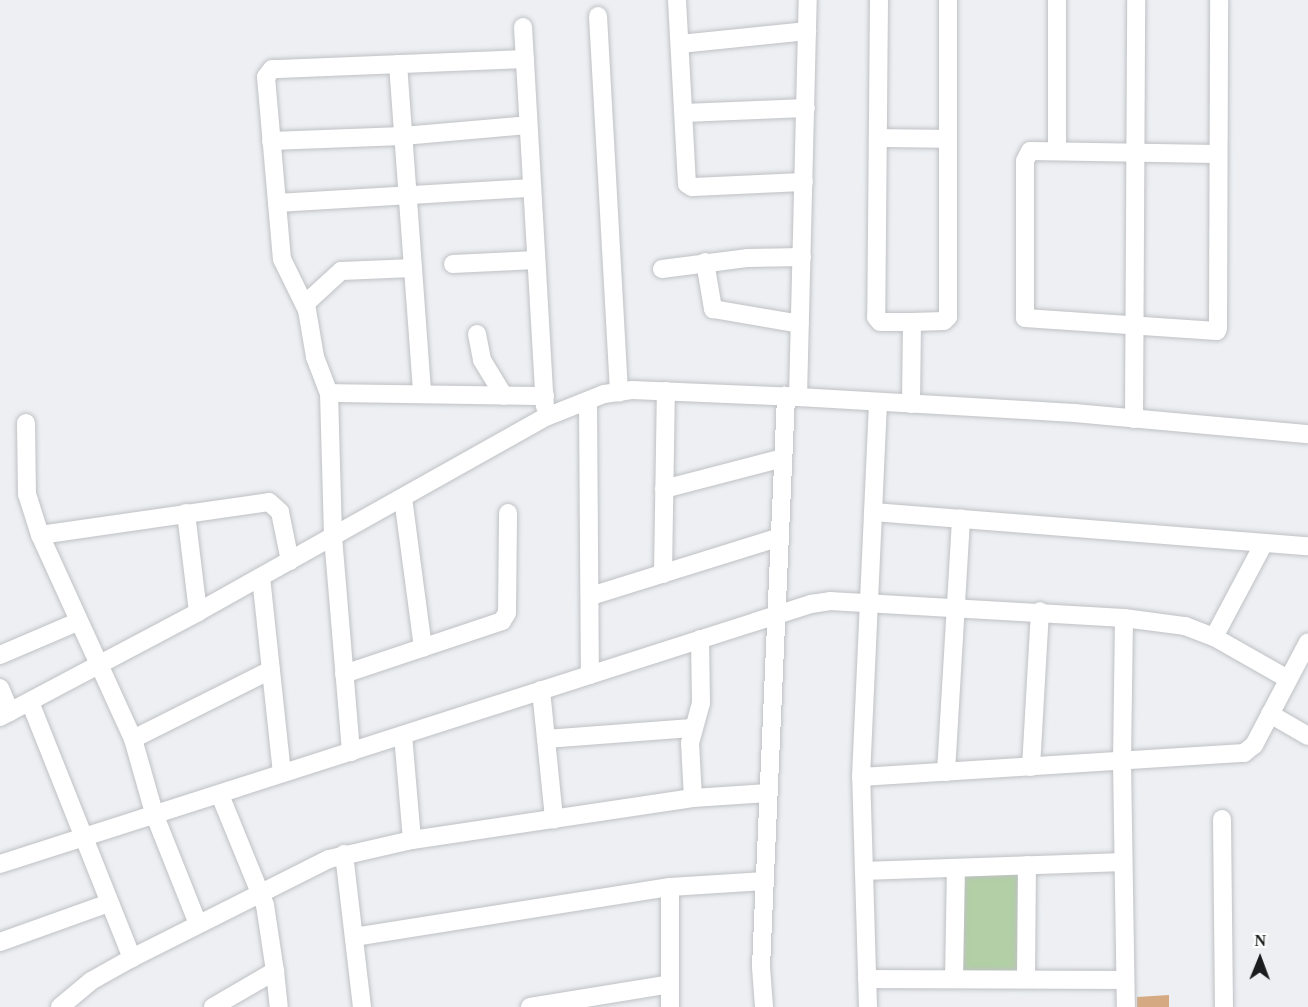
<!DOCTYPE html>
<html>
<head>
<meta charset="utf-8">
<style>
  body { margin:0 }
  #map { position:relative; width:1308px; height:1007px; overflow:hidden; background:#edeff3; font-family:Georgia,serif }
  div>[style] { position:absolute }
  .green>* { inset:0; background:#b2cfa5; transform-origin:0 0 }
  .building>* { inset:0; background:#d5aa82 }
  .roads { filter:drop-shadow(0 0 2px #bfc1c4) drop-shadow(0 0 2px #bfc1c4) }
  .minor>* { height:18px; margin:-9px; padding:0 9px; transform-origin:9px; border-radius:9px; background:#fff }
  span { translate:-50% -50%; white-space:nowrap; text-align:center; line-height:1.15; -webkit-text-stroke:6px #fff; paint-order:stroke }
  .north { position:absolute; left:1230px; top:929px; width:60px; height:60px; -webkit-text-stroke:4px #fff; paint-order:stroke; rotate:1deg; font-size:16px; font-weight:700; line-height:24px; text-align:center; color:#1b1c1d }
  .north::after { content:''; display:block; margin:auto; width:21px; height:27px; background:#1b1c1d; clip-path:polygon(50% 0,100% 100%,50% 72%,0 100%) }
</style>
</head>
<body>
<div id="map">
  <div class="green">
    <i style="left:1020px;top:873px;width:99px;height:58px;rotate:90deg"></i>
  </div>
  <div class="building">
    <i style="clip-path:polygon(1169px 995px,1169px 1007px,1137px 1007px,1137px 997px)"></i>
  </div>
  <div class="roads">
    <div class="minor">
      <i style="left:677px;top:0;width:184px;rotate:86.9deg"></i>
      <i style="left:687px;top:184px;width:6px;rotate:31deg"></i>
      <i style="left:692px;top:187px;width:112px;rotate:-2.6deg"></i>
      <i style="left:879px;top:0;width:317px;rotate:90.5deg"></i>
      <i style="left:876px;top:317px;width:6px;rotate:51deg"></i>
      <i style="left:880px;top:322px;width:32px"></i>
      <i style="left:912px;top:322px;width:82px;rotate:90.7deg"></i>
      <i style="left:598px;top:16px;width:377px;rotate:86.8deg"></i>
      <i style="left:523px;top:27px;width:380px;rotate:86.7deg"></i>
      <i style="left:680px;top:44px;width:128px;rotate:-5.8deg"></i>
      <i style="left:525px;top:59px;width:253px;rotate:177.7deg"></i>
      <i style="left:272px;top:69px;width:10px;rotate:127deg"></i>
      <i style="left:266px;top:77px;width:183px;rotate:85deg"></i>
      <i style="left:282px;top:259px;width:57px;rotate:63.9deg"></i>
      <i style="left:307px;top:310px;width:48px;rotate:80.3deg"></i>
      <i style="left:315px;top:357px;width:39px;rotate:69deg"></i>
      <i style="left:329px;top:393px;width:216px;rotate:0.8deg"></i>
      <i style="left:398px;top:64px;width:331px;rotate:85.8deg"></i>
      <i style="left:684px;top:113px;width:122px;rotate:-2.3deg"></i>
      <i style="left:878px;top:138px;width:70px;rotate:0.8deg"></i>
      <i style="left:271px;top:141px;width:132px;rotate:-2.2deg"></i>
      <i style="left:403px;top:136px;width:125px;rotate:-5deg"></i>
      <i style="left:1057px;top:149px;width:149px;rotate:-90deg"></i>
      <i style="left:1218px;top:154px;width:188px;rotate:-179.1deg"></i>
      <i style="left:1030px;top:151px;width:11px;rotate:117deg"></i>
      <i style="left:1025px;top:161px;width:157px;rotate:90deg"></i>
      <i style="left:1025px;top:318px;width:192px;rotate:3.9deg"></i>
      <i style="left:1217px;top:331px;width:3px;rotate:-72deg"></i>
      <i style="left:1218px;top:328px;width:328px;rotate:-89.8deg"></i>
      <i style="left:277px;top:203px;width:255px;rotate:-3.4deg"></i>
      <i style="left:705px;top:262px;width:48px;rotate:80.3deg"></i>
      <i style="left:713px;top:309px;width:88px;rotate:9.8deg"></i>
      <i style="left:453px;top:264px;width:83px;rotate:-2.8deg"></i>
      <i style="left:662px;top:269px;width:87px;rotate:-7.3deg"></i>
      <i style="left:748px;top:258px;width:54px;rotate:-1.1deg"></i>
      <i style="left:305px;top:304px;width:49px;rotate:-42.5deg"></i>
      <i style="left:341px;top:271px;width:72px;rotate:-2.4deg"></i>
      <i style="left:912px;top:322px;width:32px;rotate:-2deg"></i>
      <i style="left:944px;top:321px;width:6px;rotate:-45deg"></i>
      <i style="left:948px;top:317px;width:317px;rotate:-90deg"></i>
      <i style="left:477px;top:334px;width:26px;rotate:79deg"></i>
      <i style="left:482px;top:360px;width:42px;rotate:58.6deg"></i>
      <i style="left:329px;top:393px;width:144px;rotate:88.4deg"></i>
      <i style="left:333px;top:537px;width:216px;rotate:85.2deg"></i>
      <i style="left:798px;top:397px;width:397px;rotate:-88.6deg"></i>
      <i style="left:588px;top:401px;width:274px;rotate:89.6deg"></i>
      <i style="left:1134px;top:419px;width:419px;rotate:-89.7deg"></i>
      <i style="left:26px;top:423px;width:71px;rotate:89.2deg"></i>
      <i style="left:27px;top:494px;width:43px;rotate:72.4deg"></i>
      <i style="left:40px;top:535px;width:224px;rotate:65.5deg"></i>
      <i style="left:133px;top:739px;width:80px;rotate:74.1deg"></i>
      <i style="left:155px;top:816px;width:116px;rotate:68.3deg"></i>
      <i style="left:664px;top:489px;width:123px;rotate:-14.6deg"></i>
      <i style="left:403px;top:498px;width:151px;rotate:82.4deg"></i>
      <i style="left:873px;top:512px;width:436px;rotate:4.5deg"></i>
      <i style="left:186px;top:513px;width:100px;rotate:83.1deg"></i>
      <i style="left:40px;top:535px;width:231px;rotate:-8.2deg"></i>
      <i style="left:269px;top:502px;width:15px;rotate:42deg"></i>
      <i style="left:280px;top:512px;width:50px;rotate:78.5deg"></i>
      <i style="left:663px;top:574px;width:183px;rotate:-89.1deg"></i>
      <i style="left:261px;top:577px;width:197px;rotate:83.9deg"></i>
      <i style="left:591px;top:596px;width:198px;rotate:-17.3deg"></i>
      <i style="left:1124px;top:618px;width:62px;rotate:7.5deg"></i>
      <i style="left:1185px;top:626px;width:31px;rotate:21deg"></i>
      <i style="left:1214px;top:637px;width:85px;rotate:29.6deg"></i>
      <i style="left:1214px;top:637px;width:106px;rotate:-62deg"></i>
      <i style="left:0;top:655px;width:84px;rotate:-23.2deg"></i>
      <i style="left:344px;top:674px;width:167px;rotate:-18.5deg"></i>
      <i style="left:502px;top:621px;width:9px;rotate:-58deg"></i>
      <i style="left:507px;top:613px;width:100px;rotate:-89.4deg"></i>
      <i style="left:0;top:688px;width:26px;rotate:67deg"></i>
      <i style="left:541px;top:690px;width:130px;rotate:84.2deg"></i>
      <i style="left:30px;top:702px;width:276px;rotate:68.3deg"></i>
      <i style="left:1270px;top:714px;width:44px;rotate:30.1deg"></i>
      <i style="left:0;top:717px;width:224px;rotate:-27.9deg"></i>
      <i style="left:198px;top:612px;width:399px;rotate:-29.3deg"></i>
      <i style="left:546px;top:417px;width:62px;rotate:-21.6deg"></i>
      <i style="left:604px;top:394px;width:28px;rotate:-8deg"></i>
      <i style="left:632px;top:390px;width:166px;rotate:2.4deg"></i>
      <i style="left:798px;top:397px;width:277px;rotate:3.3deg"></i>
      <i style="left:1075px;top:413px;width:234px;rotate:5.2deg"></i>
      <i style="left:403px;top:735px;width:105px;rotate:85.1deg"></i>
      <i style="left:133px;top:739px;width:154px;rotate:-26.6deg"></i>
      <i style="left:546px;top:739px;width:146px;rotate:-4.3deg"></i>
      <i style="left:1031px;top:767px;width:156px;rotate:-86.7deg"></i>
      <i style="left:946px;top:772px;width:254px;rotate:-86.6deg"></i>
      <i style="left:861px;top:777px;width:384px;rotate:-3.6deg"></i>
      <i style="left:1244px;top:753px;width:13px;rotate:-39deg"></i>
      <i style="left:1254px;top:745px;width:116px;rotate:-62.3deg"></i>
      <i style="left:220px;top:795px;width:119px;rotate:67.8deg"></i>
      <i style="left:265px;top:905px;width:67px;rotate:81.4deg"></i>
      <i style="left:693px;top:798px;width:55px;rotate:-93.1deg"></i>
      <i style="left:690px;top:743px;width:41px;rotate:-74.6deg"></i>
      <i style="left:701px;top:703px;width:64px;rotate:-90.9deg"></i>
      <i style="left:1222px;top:819px;width:188px;rotate:89.4deg"></i>
      <i style="left:344px;top:854px;width:154px;rotate:83.3deg"></i>
      <i style="left:0;top:864px;width:852px;rotate:-17.78deg"></i>
      <i style="left:811px;top:604px;width:19px;rotate:-9deg"></i>
      <i style="left:830px;top:601px;width:294px;rotate:3.3deg"></i>
      <i style="left:1124px;top:618px;width:144px;rotate:90.8deg"></i>
      <i style="left:1122px;top:762px;width:245px;rotate:89.1deg"></i>
      <i style="left:864px;top:871px;width:259px;rotate:-2deg"></i>
      <i style="left:670px;top:887px;width:120px;rotate:90deg"></i>
      <i style="left:354px;top:937px;width:320px;rotate:-9deg"></i>
      <i style="left:670px;top:887px;width:95px;rotate:-3.6deg"></i>
      <i style="left:0;top:942px;width:116px;rotate:-19.7deg"></i>
      <i style="left:867px;top:979px;width:257px;rotate:0.2deg"></i>
      <i style="left:954px;top:979px;width:111px;rotate:-89deg"></i>
      <i style="left:1026px;top:979px;width:114px;rotate:-89.5deg"></i>
      <i style="left:60px;top:1007px;width:40px;rotate:-40deg"></i>
      <i style="left:91px;top:981px;width:47px;rotate:-29.3deg"></i>
      <i style="left:132px;top:958px;width:220px;rotate:-26.7deg"></i>
      <i style="left:329px;top:859px;width:85px;rotate:-12.9deg"></i>
      <i style="left:412px;top:840px;width:284px;rotate:-8.5deg"></i>
      <i style="left:693px;top:798px;width:75px;rotate:-3.8deg"></i>
      <i style="left:213px;top:1007px;width:72px;rotate:-30.1deg"></i>
      <i style="left:275px;top:971px;width:36px;rotate:84deg"></i>
      <i style="left:530px;top:1007px;width:142px;rotate:-9.3deg"></i>
      <i style="left:764px;top:1007px;width:40px;rotate:-94.3deg"></i>
      <i style="left:761px;top:967px;width:572px;rotate:-87.49deg"></i>
      <i style="left:868px;top:1007px;width:230px;rotate:-91.7deg"></i>
      <i style="left:861px;top:777px;width:374px;rotate:-87.4deg"></i>
    </div>
  </div>
  <div class="north">N</div>
</div>
</body>
</html>
